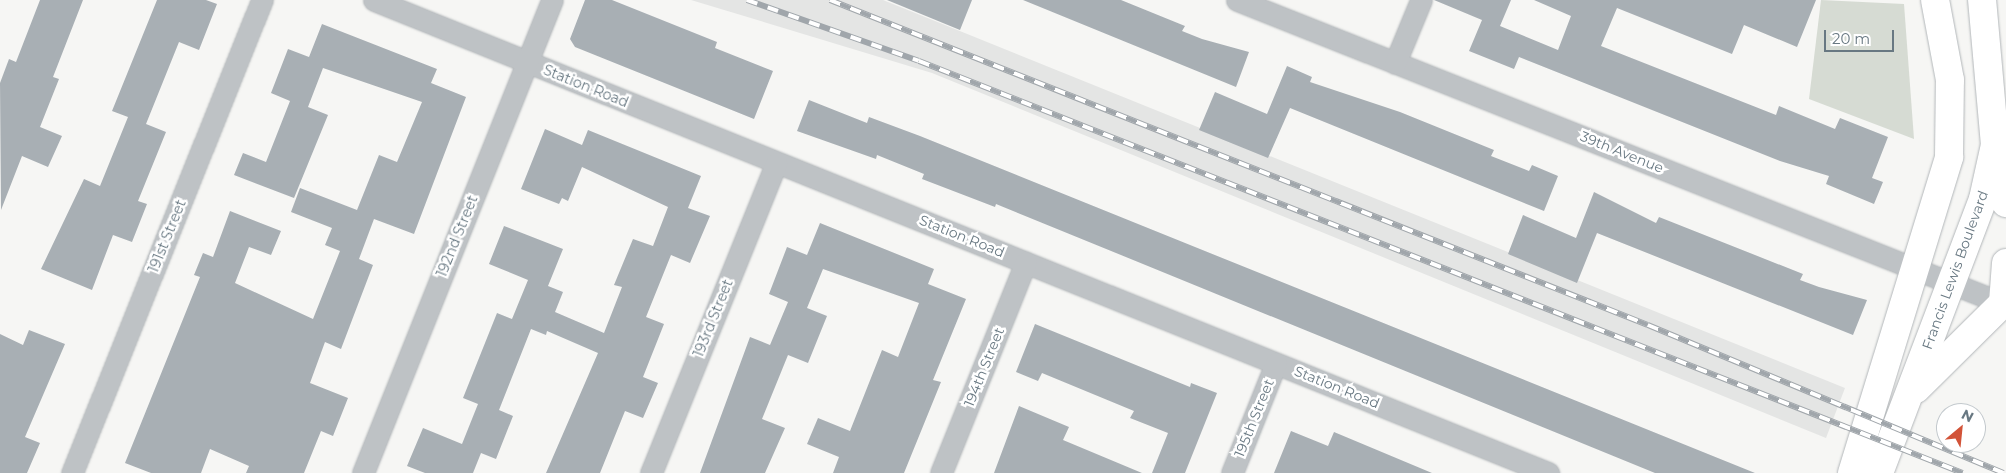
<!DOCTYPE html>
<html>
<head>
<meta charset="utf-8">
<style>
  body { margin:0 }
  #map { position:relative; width:2006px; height:473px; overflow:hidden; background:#f6f6f4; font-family:Montserrat,sans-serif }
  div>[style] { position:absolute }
  .built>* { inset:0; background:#e4e5e4 }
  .green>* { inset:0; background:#d6dbd3 }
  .building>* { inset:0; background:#a8afb4 }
  .roads { filter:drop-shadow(0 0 1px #b2b6b9) drop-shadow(0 0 1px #b2b6b9) }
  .minor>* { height:21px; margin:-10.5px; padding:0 10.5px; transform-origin:10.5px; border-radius:10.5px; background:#bec2c5 }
  .primary>* { height:28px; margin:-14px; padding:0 14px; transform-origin:14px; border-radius:14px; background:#fff }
  .rail>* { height:5.5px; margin-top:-2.75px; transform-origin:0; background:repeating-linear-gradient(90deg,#fff 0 11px,#a0a6ab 0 22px); box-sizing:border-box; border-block:1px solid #a0a6ab }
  span { translate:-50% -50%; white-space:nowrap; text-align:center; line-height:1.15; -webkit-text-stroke:5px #fff; paint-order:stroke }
  .street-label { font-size:14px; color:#687882 }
  .north { position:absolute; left:1936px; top:403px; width:50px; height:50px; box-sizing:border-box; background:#fff; border:1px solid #c3c9cd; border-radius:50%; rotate:28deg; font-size:14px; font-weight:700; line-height:20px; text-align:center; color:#687882 }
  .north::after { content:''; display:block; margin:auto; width:18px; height:22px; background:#d25338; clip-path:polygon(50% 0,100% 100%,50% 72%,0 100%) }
  .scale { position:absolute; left:1824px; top:30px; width:70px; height:22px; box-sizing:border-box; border:2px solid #687882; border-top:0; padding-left:6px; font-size:15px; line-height:18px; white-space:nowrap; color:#687882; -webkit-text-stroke:4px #fff; paint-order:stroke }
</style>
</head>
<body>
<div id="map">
  <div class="built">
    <i style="clip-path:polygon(691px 0,883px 0,1845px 388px,1826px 438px,932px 73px)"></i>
  </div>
  <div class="green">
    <i style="clip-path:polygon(1821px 0,1904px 4px,1914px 139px,1809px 99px)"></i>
  </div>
  <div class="building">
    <i style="clip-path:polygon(40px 0,83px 0,53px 77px,59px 79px,40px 127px,62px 136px,48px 167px,22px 156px,1px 210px,0 83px,9px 59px,16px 62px)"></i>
    <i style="clip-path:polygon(157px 0,206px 0,217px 4px,199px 50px,179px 42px,146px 124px,166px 132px,138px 201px,147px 204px,132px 242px,113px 235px,92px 290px,41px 269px,84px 179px,100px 186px,128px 117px,112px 111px)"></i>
    <i style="clip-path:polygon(585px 0,612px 0,717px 42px,715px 48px,773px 71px,754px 119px,575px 47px,570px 39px)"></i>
    <i style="clip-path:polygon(887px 0,972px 0,960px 30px)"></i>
    <i style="clip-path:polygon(1023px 0,1121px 0,1185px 26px,1182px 31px,1202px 39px,1249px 52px,1236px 87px)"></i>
    <i style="clip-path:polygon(1434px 0,1511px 0,1500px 26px,1558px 50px,1571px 16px,1534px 0,1816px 0,1797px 47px,1744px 25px,1732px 54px,1617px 8px,1601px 46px,1776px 115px,1779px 106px,1835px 129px,1840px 118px,1888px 137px,1872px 178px,1883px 182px,1874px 204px,1826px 184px,1829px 176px,1780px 161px,1519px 57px,1514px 69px,1469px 51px,1482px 20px)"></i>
    <i style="clip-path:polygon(322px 24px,437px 69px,431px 83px,466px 97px,414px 234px,374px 219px,359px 259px,373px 265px,341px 349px,325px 342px,310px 383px,348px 398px,333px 436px,321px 431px,304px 473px,246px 473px,249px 466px,210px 449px,201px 473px,151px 473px,125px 463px,200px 277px,194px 275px,203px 253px,213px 257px,230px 211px,281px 231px,271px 255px,249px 247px,235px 283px,313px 319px,340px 251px,325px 245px,332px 228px,291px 212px,300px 188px,357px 210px,379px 155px,397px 162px,422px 102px,323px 68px,308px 107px,328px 115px,294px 198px,234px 175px,243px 153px,266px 162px,290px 101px,271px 93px,288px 49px,309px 57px)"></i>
    <i style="clip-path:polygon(1287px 66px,1312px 77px,1310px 82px,1400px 112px,1494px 150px,1491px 156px,1529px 171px,1532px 165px,1558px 176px,1544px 211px,1290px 108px,1268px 158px,1199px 130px,1215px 92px,1267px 114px)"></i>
    <i style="clip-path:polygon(809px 100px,867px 123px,869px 117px,920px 136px,1755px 473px,1655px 473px,996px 204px,995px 207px,922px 179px,924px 174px,877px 155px,876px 159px,797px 131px)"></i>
    <i style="clip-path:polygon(545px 129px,582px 145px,588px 130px,701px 176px,688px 208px,710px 216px,690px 263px,671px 255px,646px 317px,664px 324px,643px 377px,658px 383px,643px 418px,625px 411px,600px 473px,546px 473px,598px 353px,547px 331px,546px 335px,531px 329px,499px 410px,513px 416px,496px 459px,481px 453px,473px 473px,425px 473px,407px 466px,423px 428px,462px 444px,478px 404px,463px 398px,497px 313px,512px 319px,528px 280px,489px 264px,504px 226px,563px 249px,548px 286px,563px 292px,555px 312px,604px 333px,622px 287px,614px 285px,633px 239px,653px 246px,668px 207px,582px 167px,568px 201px,562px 198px,559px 204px,521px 189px)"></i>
    <i style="clip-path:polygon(1594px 192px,1656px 223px,1659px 217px,1803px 274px,1800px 280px,1819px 287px,1867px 300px,1853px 335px,1597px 233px,1577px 283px,1508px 254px,1523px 215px,1576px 238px)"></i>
    <i style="clip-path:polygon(820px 223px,934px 269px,928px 284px,966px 299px,933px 380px,941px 382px,904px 473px,833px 473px,839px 457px,807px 444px,818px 418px,850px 431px,882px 350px,898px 357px,919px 303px,823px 269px,807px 308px,827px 316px,808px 363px,788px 355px,762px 419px,785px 428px,765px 473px,700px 473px,750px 337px,770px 345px,788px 302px,769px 294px,787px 247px,807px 255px)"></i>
    <i style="clip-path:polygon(1035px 324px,1190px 387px,1191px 383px,1217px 393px,1185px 473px,1152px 473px,1168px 433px,1130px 418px,1134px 411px,1042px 373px,1038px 381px,1016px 372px)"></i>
    <i style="clip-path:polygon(29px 330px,65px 344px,25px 437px,40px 443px,27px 473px,0 473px,0 334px,23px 345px)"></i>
    <i style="clip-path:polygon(1019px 406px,1069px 427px,1063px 440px,1142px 473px,994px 473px)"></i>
    <i style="clip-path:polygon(1291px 431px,1328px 446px,1334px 432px,1432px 473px,1274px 473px)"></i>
  </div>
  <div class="roads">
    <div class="minor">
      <i style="left:374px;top:0;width:1266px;rotate:21.94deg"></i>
      <i style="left:1237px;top:0;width:827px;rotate:21.63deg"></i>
      <i style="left:1395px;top:63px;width:68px;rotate:-67.6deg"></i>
      <i style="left:72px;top:473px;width:510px;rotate:-68.12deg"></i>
      <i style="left:363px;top:473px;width:509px;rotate:-68.22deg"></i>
      <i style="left:651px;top:473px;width:334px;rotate:-68deg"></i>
      <i style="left:941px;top:473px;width:227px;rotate:-68.1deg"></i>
      <i style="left:1232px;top:473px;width:118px;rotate:-68.2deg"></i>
    </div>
    <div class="primary">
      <i style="left:1997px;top:155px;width:49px;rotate:79.4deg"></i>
      <i style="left:1916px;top:389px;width:122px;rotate:-44.7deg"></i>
      <i style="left:2003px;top:303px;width:40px;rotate:-85.7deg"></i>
      <i style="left:1852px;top:473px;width:331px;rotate:-72.9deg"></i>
      <i style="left:1949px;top:157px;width:77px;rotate:-89.3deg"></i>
      <i style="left:1950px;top:80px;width:81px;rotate:-100.6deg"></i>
      <i style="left:1879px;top:473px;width:293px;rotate:-69.2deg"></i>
      <i style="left:1983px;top:199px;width:55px;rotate:-77.5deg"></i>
      <i style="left:1995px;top:145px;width:146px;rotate:-95.1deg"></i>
    </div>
  </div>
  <div class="rail">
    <i style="left:747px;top:0;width:182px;rotate:19.5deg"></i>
    <i style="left:919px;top:61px;width:1122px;rotate:21.54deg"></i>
    <i style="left:830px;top:0;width:880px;rotate:21.67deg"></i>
    <i style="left:1648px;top:325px;width:385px;rotate:22.6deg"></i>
  </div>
  <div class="street-label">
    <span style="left:586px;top:86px;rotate:22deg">Station Road</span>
    <span style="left:1622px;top:152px;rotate:22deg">39th Avenue</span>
    <span style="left:167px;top:236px;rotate:-68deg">191st Street</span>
    <span style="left:457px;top:236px;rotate:-68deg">192nd Street</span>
    <span style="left:962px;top:236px;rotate:22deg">Station Road</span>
    <span style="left:1955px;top:270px;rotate:-70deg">Francis Lewis Boulevard</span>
    <span style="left:713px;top:318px;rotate:-68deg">193rd Street</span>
    <span style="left:984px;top:367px;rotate:-68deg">194th Street</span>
    <span style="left:1337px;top:387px;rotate:22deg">Station Road</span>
    <span style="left:1254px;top:418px;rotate:-68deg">195th Street</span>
  </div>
  <div class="north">N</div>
  <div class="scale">20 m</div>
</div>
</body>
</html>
